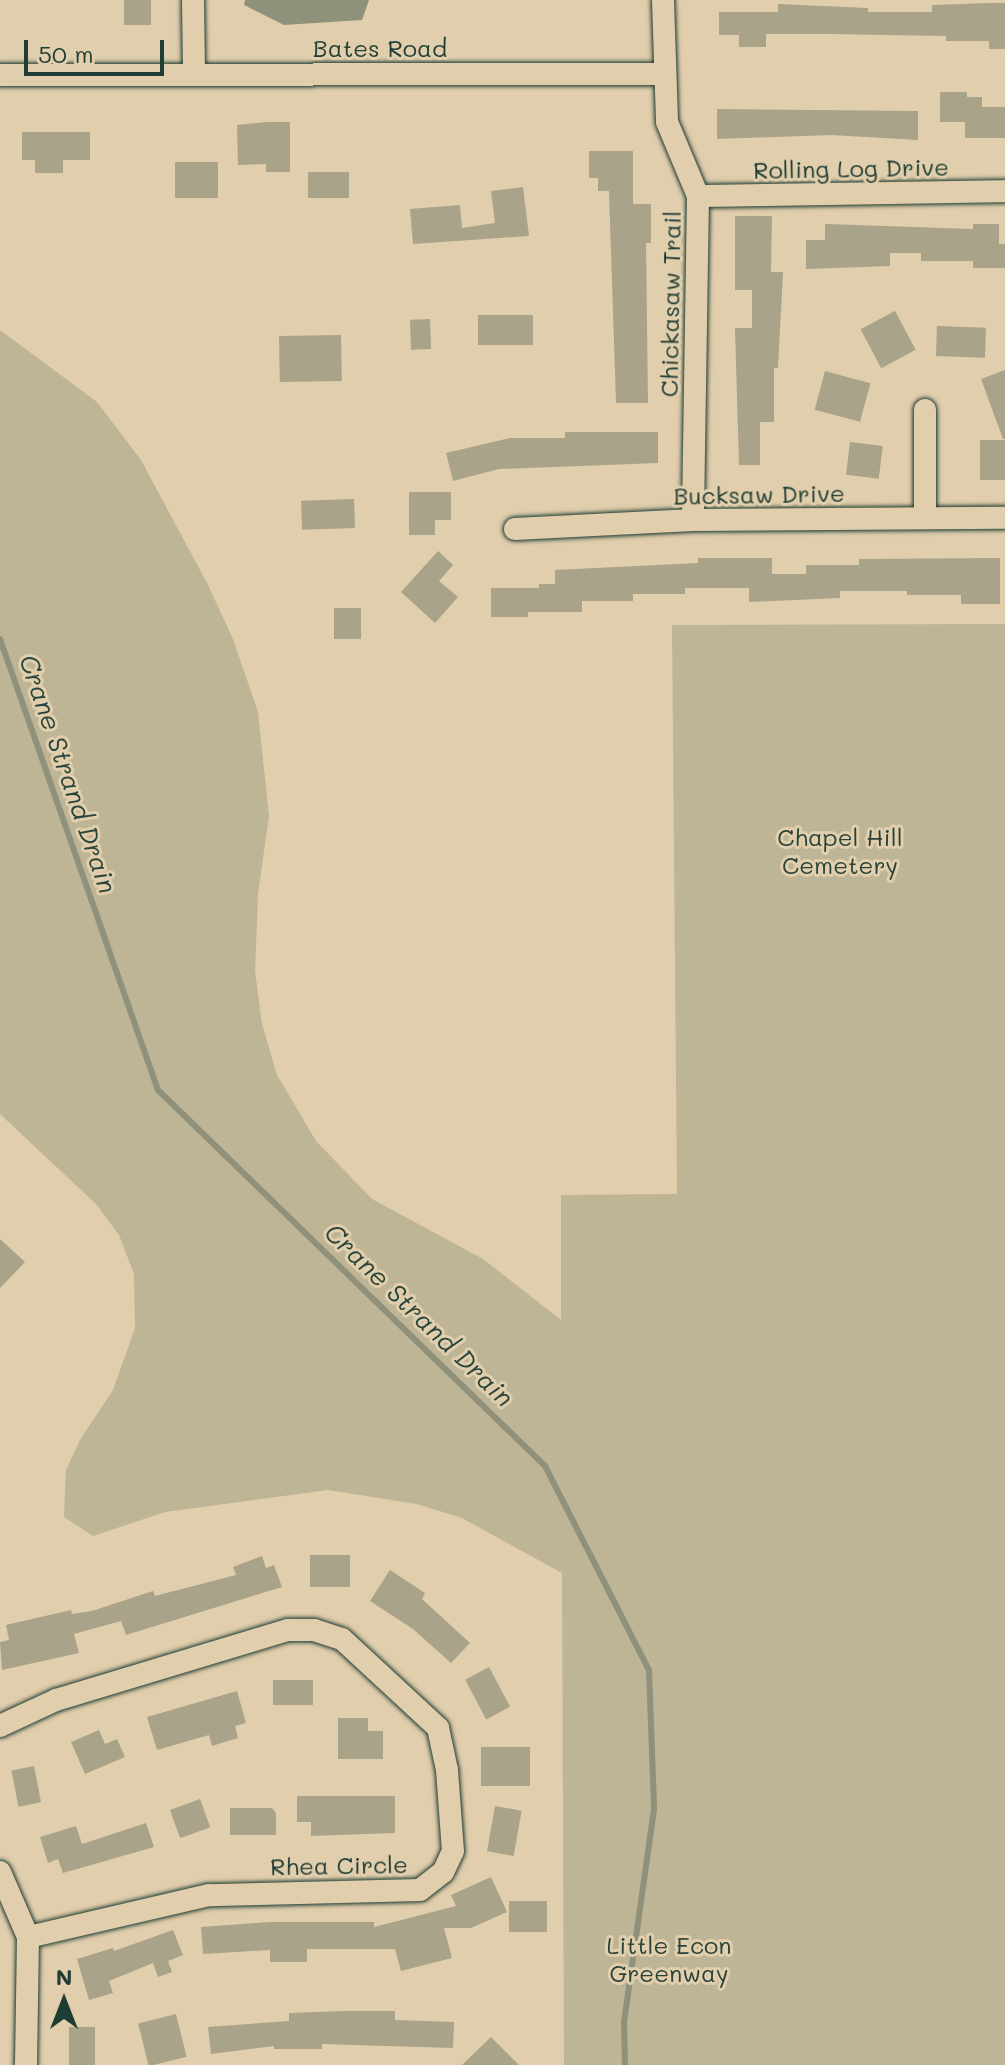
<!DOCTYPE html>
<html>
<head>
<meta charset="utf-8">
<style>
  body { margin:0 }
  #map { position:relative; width:1005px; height:2065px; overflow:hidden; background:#e1ceac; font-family:Mali,sans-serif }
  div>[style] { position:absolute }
  .green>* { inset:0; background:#beb496 }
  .water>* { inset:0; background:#8f917a }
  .stream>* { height:6px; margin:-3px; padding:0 3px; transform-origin:3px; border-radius:3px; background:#8f917a }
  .building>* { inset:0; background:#a8a389; transform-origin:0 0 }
  .roads { filter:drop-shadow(0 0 2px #1f3d34) drop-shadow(0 0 2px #1f3d34) }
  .minor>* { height:22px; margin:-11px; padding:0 11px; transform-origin:11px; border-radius:11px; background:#e1ceac }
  span { translate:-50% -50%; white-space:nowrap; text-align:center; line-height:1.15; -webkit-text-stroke:6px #e1ceac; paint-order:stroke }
  .street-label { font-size:24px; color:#1f3d34 }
  .park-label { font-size:24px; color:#274339 }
  .water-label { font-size:26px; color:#2a453b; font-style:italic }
  .north { position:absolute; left:24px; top:1961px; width:80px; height:80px; -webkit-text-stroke:6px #e1ceac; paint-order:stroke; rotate:0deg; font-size:22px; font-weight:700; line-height:32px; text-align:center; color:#1f3d34 }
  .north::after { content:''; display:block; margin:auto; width:28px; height:36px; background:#1f3d34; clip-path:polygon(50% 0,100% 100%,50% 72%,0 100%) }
  .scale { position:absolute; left:24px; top:40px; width:140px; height:36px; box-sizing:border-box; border:4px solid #1f3d34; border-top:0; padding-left:10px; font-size:24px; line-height:28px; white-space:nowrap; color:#1f3d34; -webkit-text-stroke:6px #e1ceac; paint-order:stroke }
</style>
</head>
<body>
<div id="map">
  <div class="green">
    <i style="clip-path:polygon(0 330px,97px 402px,141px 460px,207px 583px,233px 639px,258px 712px,269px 816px,258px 894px,255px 971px,262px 1024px,277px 1075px,316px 1141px,372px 1199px,483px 1259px,561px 1320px,561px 1195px,677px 1194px,672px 625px,1005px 624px,1005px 2065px,564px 2065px,562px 1573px,462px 1518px,417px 1504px,328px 1490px,165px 1512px,93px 1536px,64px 1517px,66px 1470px,81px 1438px,113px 1390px,135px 1328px,134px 1274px,119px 1235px,96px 1204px,0 1114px)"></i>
  </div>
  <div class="water">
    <i style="clip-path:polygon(245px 0,369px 0,362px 20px,284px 25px,244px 5px)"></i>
  </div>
  <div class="stream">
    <i style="left:0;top:639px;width:478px;rotate:70.7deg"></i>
    <i style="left:158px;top:1090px;width:540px;rotate:44.17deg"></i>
    <i style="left:545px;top:1466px;width:229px;rotate:63deg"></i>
    <i style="left:649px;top:1670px;width:139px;rotate:87.9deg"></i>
    <i style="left:654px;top:1809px;width:215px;rotate:98deg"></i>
    <i style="left:624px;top:2022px;width:43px;rotate:88.7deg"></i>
  </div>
  <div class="building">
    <i style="left:124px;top:0;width:27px;height:25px"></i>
    <i style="clip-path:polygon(989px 3px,1005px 3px,1005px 49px,989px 49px,989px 41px,946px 41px,946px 36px,830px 34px,766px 34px,766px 47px,739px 47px,739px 35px,719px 35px,719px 12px,778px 12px,778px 4px,868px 8px,868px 12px,932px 12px,932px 5px)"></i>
    <i style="clip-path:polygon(940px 92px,967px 92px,967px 97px,982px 97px,982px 107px,1005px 107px,1005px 138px,965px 138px,965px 122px,940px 122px)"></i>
    <i style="clip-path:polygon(717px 109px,918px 111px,918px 140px,831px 135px,717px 139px)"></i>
    <i style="clip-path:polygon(267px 122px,290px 122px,290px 172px,266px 172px,266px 164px,238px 165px,237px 125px)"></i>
    <i style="clip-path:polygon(22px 132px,90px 132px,90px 160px,63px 160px,63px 173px,35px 173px,35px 160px,22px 160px)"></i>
    <i style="clip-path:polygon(589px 151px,633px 151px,633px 204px,651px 204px,651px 243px,646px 243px,648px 403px,616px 403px,609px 191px,598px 191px,598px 178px,589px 178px)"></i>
    <i style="left:175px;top:162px;width:43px;height:36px"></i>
    <i style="left:349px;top:172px;width:26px;height:41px;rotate:90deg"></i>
    <i style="clip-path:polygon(523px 187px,529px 236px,413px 244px,410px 209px,460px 205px,462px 228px,495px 223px,491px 191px)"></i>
    <i style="clip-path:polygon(735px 216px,772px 216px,771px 272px,783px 272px,778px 368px,774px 368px,774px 422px,760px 422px,760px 465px,739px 465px,735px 328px,752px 328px,752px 290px,735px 290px)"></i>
    <i style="clip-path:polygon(825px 224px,973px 229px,973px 224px,999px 224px,999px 244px,1005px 244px,1005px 268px,973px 268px,973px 261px,921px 261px,921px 253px,890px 253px,890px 266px,806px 269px,806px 240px,825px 240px)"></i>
    <i style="left:895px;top:311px;width:44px;height:39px;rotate:62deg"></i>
    <i style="left:478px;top:315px;width:55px;height:30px"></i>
    <i style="left:430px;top:319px;width:30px;height:20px;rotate:88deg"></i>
    <i style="left:937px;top:326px;width:49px;height:30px;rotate:2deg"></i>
    <i style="left:341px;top:335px;width:46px;height:62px;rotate:89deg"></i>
    <i style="clip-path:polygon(1005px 370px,1005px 439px,1003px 439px,981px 379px)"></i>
    <i style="left:825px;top:371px;width:47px;height:40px;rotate:15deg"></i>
    <i style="clip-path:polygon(565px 432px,658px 432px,658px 463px,499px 469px,453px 481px,446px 453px,510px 438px,565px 438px)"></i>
    <i style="left:980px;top:440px;width:25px;height:40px"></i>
    <i style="left:850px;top:442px;width:33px;height:33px;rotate:7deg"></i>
    <i style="clip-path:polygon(409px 492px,451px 492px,451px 520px,435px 520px,435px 535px,409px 535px)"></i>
    <i style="left:354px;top:499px;width:29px;height:53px;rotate:88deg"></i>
    <i style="clip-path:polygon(438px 551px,453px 565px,439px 581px,458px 597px,435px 623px,401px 592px)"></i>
    <i style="clip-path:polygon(698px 558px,772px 558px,772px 574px,806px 574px,806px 565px,859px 565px,859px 559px,1000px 558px,1000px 604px,961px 604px,961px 595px,907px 595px,907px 591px,840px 591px,840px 598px,749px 602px,749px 588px,685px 588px,685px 594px,633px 594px,633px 601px,582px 601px,582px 612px,528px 612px,528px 617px,491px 617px,491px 588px,539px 588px,539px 584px,555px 584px,555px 570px,698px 563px)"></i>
    <i style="left:334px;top:608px;width:27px;height:31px"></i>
    <i style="clip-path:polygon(0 1239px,25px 1262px,0 1288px)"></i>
    <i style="left:310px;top:1555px;width:40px;height:32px"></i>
    <i style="clip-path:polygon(262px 1556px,266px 1568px,274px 1565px,282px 1587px,126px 1635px,121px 1621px,74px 1634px,79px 1653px,2px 1670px,0 1642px,9px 1640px,6px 1625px,71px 1610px,72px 1614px,92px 1611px,153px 1591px,155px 1596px,236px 1575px,233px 1567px)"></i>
    <i style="clip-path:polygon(390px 1570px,425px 1593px,422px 1599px,470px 1643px,451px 1663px,413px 1629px,370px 1601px)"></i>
    <i style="left:489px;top:1667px;width:45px;height:27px;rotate:62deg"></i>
    <i style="left:273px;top:1680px;width:40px;height:25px"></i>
    <i style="clip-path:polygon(237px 1691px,246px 1723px,235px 1726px,238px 1738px,212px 1746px,209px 1735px,157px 1750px,147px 1717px)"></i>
    <i style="clip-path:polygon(338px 1718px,368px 1718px,368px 1731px,383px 1731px,383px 1759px,338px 1759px)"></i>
    <i style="clip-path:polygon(99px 1730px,105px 1744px,117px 1739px,125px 1757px,85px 1774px,71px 1742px)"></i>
    <i style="left:481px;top:1747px;width:49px;height:39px"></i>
    <i style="left:34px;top:1766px;width:37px;height:23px;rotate:79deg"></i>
    <i style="clip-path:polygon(297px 1796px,395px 1796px,395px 1833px,311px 1836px,311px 1822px,297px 1822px)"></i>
    <i style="left:200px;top:1799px;width:30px;height:32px;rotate:70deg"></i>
    <i style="left:495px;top:1806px;width:27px;height:46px;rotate:10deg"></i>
    <i style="clip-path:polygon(230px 1808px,272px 1808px,276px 1813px,276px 1835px,230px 1835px)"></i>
    <i style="clip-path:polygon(146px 1823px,154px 1847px,63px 1873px,58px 1859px,48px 1863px,40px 1837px,76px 1826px,82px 1844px)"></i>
    <i style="clip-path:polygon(491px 1877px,507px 1912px,471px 1928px,444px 1928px,452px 1958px,401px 1971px,395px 1949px,307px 1949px,307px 1962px,270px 1962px,270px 1950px,203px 1954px,201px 1927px,270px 1922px,374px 1922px,374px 1927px,456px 1906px,451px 1895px)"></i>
    <i style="left:547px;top:1901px;width:31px;height:38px;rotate:90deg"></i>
    <i style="clip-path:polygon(173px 1930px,183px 1955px,168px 1961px,172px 1972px,158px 1977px,153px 1963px,109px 1981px,113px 1993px,89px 2000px,77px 1959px,113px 1948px,114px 1951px)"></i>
    <i style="clip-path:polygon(344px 2011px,395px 2011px,395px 2020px,454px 2022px,453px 2048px,322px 2044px,322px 2049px,274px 2049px,274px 2046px,211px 2054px,208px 2027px,289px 2021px,289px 2013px)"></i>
    <i style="left:176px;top:2014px;width:44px;height:39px;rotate:76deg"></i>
    <i style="left:69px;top:2027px;width:26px;height:38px"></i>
    <i style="clip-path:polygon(491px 2037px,519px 2065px,462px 2065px)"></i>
  </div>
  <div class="roads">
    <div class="minor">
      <i style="left:193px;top:0;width:74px;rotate:89.2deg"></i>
      <i style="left:663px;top:0;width:122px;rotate:88.1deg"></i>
      <i style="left:667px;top:122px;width:80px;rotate:67.3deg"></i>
      <i style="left:698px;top:196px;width:324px;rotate:90.9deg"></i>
      <i style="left:0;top:75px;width:665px;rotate:-0.09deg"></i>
      <i style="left:698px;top:196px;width:307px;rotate:-0.9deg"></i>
      <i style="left:925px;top:410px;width:108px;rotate:90deg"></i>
      <i style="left:515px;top:529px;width:178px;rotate:-2.9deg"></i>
      <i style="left:693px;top:520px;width:312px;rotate:-0.4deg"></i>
      <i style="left:0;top:1726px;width:62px;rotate:-24.9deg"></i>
      <i style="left:56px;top:1700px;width:242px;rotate:-16.8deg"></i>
      <i style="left:288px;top:1630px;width:26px"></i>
      <i style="left:314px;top:1630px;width:29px;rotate:18deg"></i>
      <i style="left:342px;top:1639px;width:131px;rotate:42.8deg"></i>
      <i style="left:438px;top:1728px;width:43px;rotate:77.9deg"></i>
      <i style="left:447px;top:1770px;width:81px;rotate:85.8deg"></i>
      <i style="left:453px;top:1851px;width:23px;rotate:115deg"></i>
      <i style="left:443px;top:1872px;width:29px;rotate:142deg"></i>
      <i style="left:420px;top:1890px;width:211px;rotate:178.6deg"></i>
      <i style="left:209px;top:1895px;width:186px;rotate:166.9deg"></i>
      <i style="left:0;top:1872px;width:71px;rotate:66.7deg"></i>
      <i style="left:28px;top:1937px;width:128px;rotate:90.9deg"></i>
    </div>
  </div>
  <div class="street-label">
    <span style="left:380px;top:48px">Bates Road</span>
    <span style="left:851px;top:168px;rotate:-1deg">Rolling Log Drive</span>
    <span style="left:670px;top:304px;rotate:-89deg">Chickasaw Trail</span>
    <span style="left:759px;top:494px;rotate:-1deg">Bucksaw Drive</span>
    <span style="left:339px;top:1865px;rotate:-1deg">Rhea Circle</span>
  </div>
  <div class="park-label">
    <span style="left:840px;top:851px">Chapel Hill<br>Cemetery</span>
    <span style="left:669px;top:1959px">Little Econ<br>Greenway</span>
  </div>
  <div class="water-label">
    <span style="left:68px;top:774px;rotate:71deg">Crane Strand Drain</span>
    <span style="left:419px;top:1315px;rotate:44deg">Crane Strand Drain</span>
  </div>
  <div class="north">N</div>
  <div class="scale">50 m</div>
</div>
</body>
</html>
